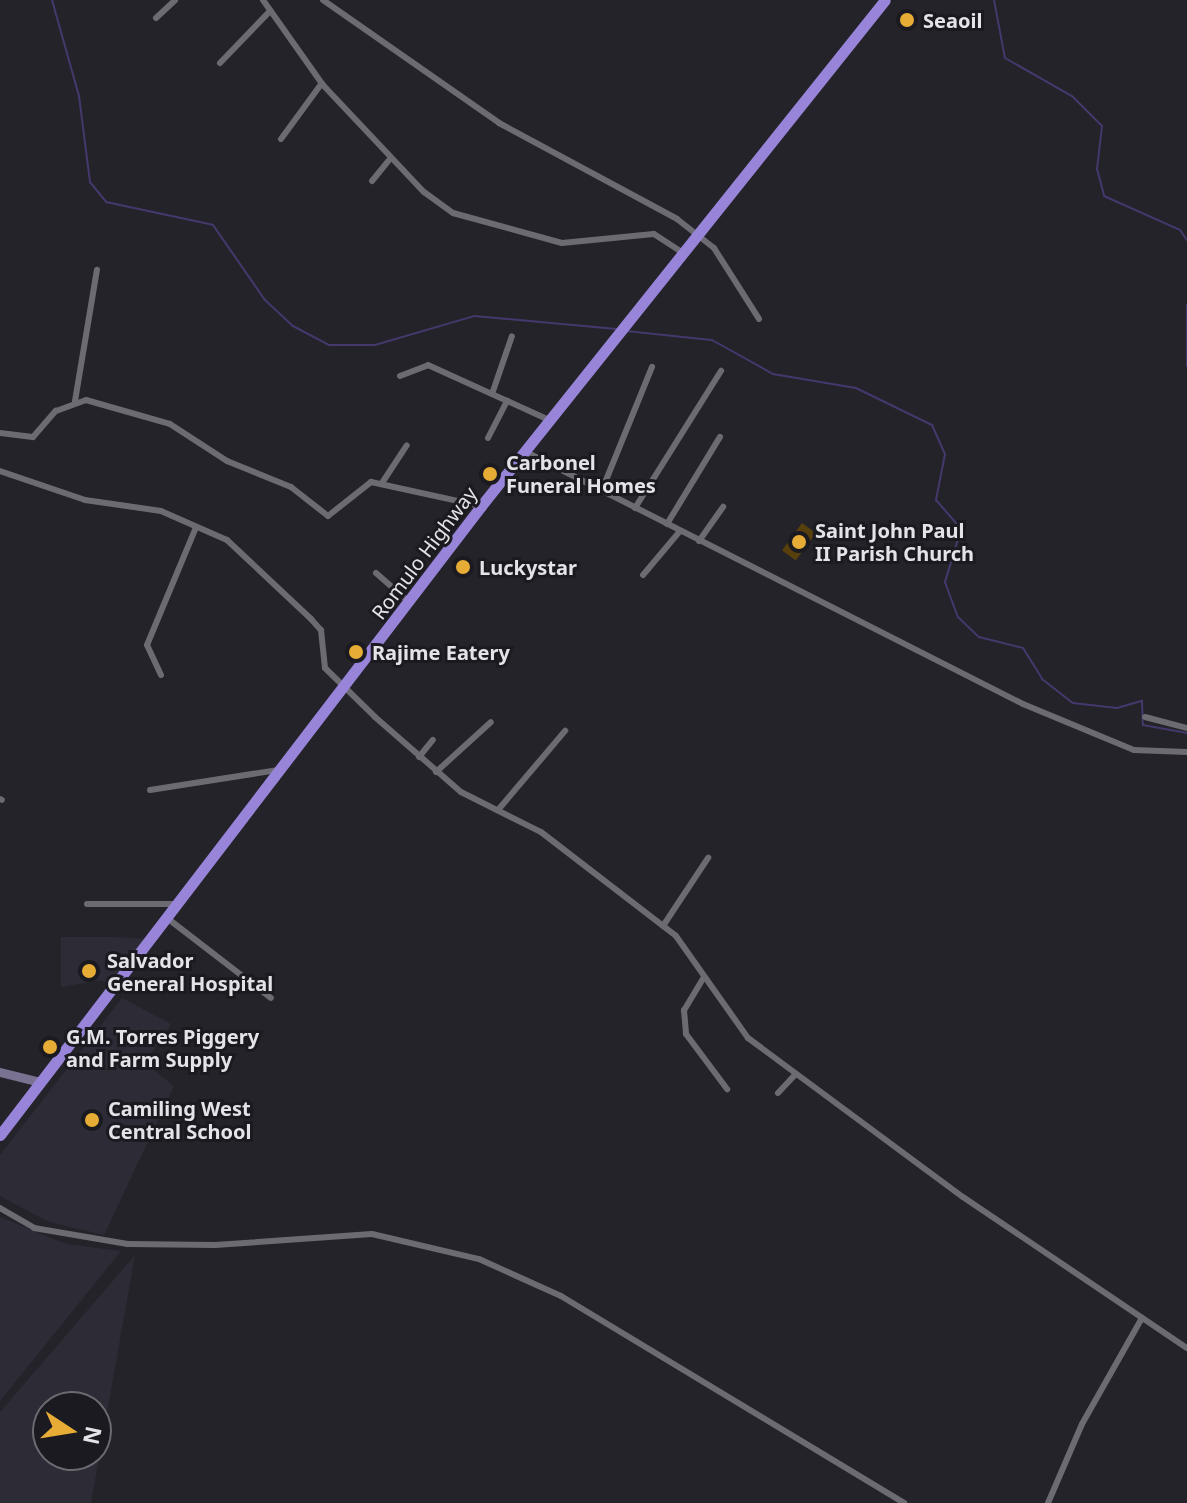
<!DOCTYPE html>
<html>
<head>
<meta charset="utf-8">
<style>
  body { margin:0 }
  #map { position:relative; width:1187px; height:1503px; overflow:hidden; background:#242329; font-family:"Noto Sans",sans-serif }
  div>[style] { position:absolute }
  .built>* { inset:0; background:#2d2b36 }
  .stream>* { height:2px; margin:-1px; padding:0 1px; transform-origin:1px; border-radius:1px; background:#45386d }
  .building>* { inset:0; background:#573f0e; transform-origin:0 0 }
  .street>* { height:6px; margin:-3px; padding:0 3px; transform-origin:3px; border-radius:3px; background:#6c6b72 }
  .secondary>* { height:9px; margin:-4.5px; padding:0 4.5px; transform-origin:4.5px; border-radius:4.5px; background:#797391 }
  .highway>* { height:11px; margin:-5.5px; padding:0 5.5px; transform-origin:5.5px; border-radius:5.5px; background:#9885d9 }
  .dots>* { width:22px; height:22px; translate:-50% -50%; box-sizing:border-box; border:4px solid #1b1a20; border-radius:50% }
  span { translate:-50% -50%; white-space:nowrap; text-align:center; line-height:1.15; -webkit-text-stroke:6px #1b1a20; paint-order:stroke }
  .poi-label { font-size:20px; color:#e4e3e7; font-weight:700 }
  .left { translate:0 -50%; text-align:left }
  .street-label { font-size:20px; color:#e4e3e7 }
  .north { position:absolute; left:32px; top:1391px; width:80px; height:80px; box-sizing:border-box; background:#1b1a20; border:2px solid #6b6a70; border-radius:50%; rotate:102deg; font-size:22px; font-weight:700; line-height:32px; text-align:center; color:#e4e3e7 }
  .north::after { content:''; display:block; margin:auto; width:28px; height:36px; background:#e6ac36; clip-path:polygon(50% 0,100% 100%,50% 72%,0 100%) }
</style>
</head>
<body>
<div id="map">
  <div class="built">
    <i style="clip-path:polygon(61px 937px,114px 937px,145px 939px,109px 986px,102px 980px,61px 987px)"></i>
    <i style="clip-path:polygon(122px 998px,171px 1024px,145px 1063px,174px 1086px,104px 1235px,49px 1222px,0 1196px,0 1155px)"></i>
    <i style="clip-path:polygon(0 1217px,66px 1244px,121px 1251px,0 1401px)"></i>
    <i style="clip-path:polygon(evenodd,135px 1255px,91px 1503px,0 1503px,0 1412px,135px 1255px,48px 1407px,96px 1407px,96px 1455px,48px 1455px,48px 1407px)"></i>
  </div>
  <div class="stream">
    <i style="left:52px;top:0;width:100px;rotate:74.3deg"></i>
    <i style="left:79px;top:96px;width:87px;rotate:82.7deg"></i>
    <i style="left:90px;top:182px;width:26px;rotate:51deg"></i>
    <i style="left:106px;top:202px;width:109px;rotate:12.1deg"></i>
    <i style="left:213px;top:225px;width:91px;rotate:55.3deg"></i>
    <i style="left:265px;top:300px;width:38px;rotate:43deg"></i>
    <i style="left:293px;top:326px;width:41px;rotate:27.8deg"></i>
    <i style="left:329px;top:345px;width:46px"></i>
    <i style="left:375px;top:345px;width:103px;rotate:-16.3deg"></i>
    <i style="left:474px;top:316px;width:143px;rotate:5.2deg"></i>
    <i style="left:994px;top:0;width:59px;rotate:79.3deg"></i>
    <i style="left:1005px;top:58px;width:77px;rotate:29.6deg"></i>
    <i style="left:1072px;top:96px;width:42px;rotate:45deg"></i>
    <i style="left:1102px;top:126px;width:43px;rotate:96.6deg"></i>
    <i style="left:1097px;top:169px;width:28px;rotate:75deg"></i>
    <i style="left:1104px;top:196px;width:83px;rotate:24.1deg"></i>
    <i style="left:1180px;top:230px;width:12px;rotate:55deg"></i>
    <i style="left:1187px;top:305px;width:61px;rotate:90deg"></i>
    <i style="left:626px;top:331px;width:86px;rotate:6deg"></i>
    <i style="left:712px;top:340px;width:70px;rotate:29.1deg"></i>
    <i style="left:773px;top:374px;width:84px;rotate:9.6deg"></i>
    <i style="left:856px;top:388px;width:85px;rotate:26deg"></i>
    <i style="left:932px;top:425px;width:32px;rotate:66deg"></i>
    <i style="left:945px;top:454px;width:47px;rotate:101.1deg"></i>
    <i style="left:936px;top:500px;width:38px;rotate:49deg"></i>
    <i style="left:961px;top:529px;width:55px;rotate:106.8deg"></i>
    <i style="left:945px;top:582px;width:37px;rotate:70deg"></i>
    <i style="left:958px;top:617px;width:29px;rotate:44deg"></i>
    <i style="left:979px;top:637px;width:45px;rotate:14deg"></i>
    <i style="left:1023px;top:648px;width:36px;rotate:58deg"></i>
    <i style="left:1042px;top:679px;width:39px;rotate:38deg"></i>
    <i style="left:1073px;top:703px;width:44px;rotate:6.5deg"></i>
    <i style="left:1117px;top:708px;width:26px;rotate:-16deg"></i>
    <i style="left:1142px;top:701px;width:24px;rotate:88deg"></i>
    <i style="left:1143px;top:725px;width:45px;rotate:10.3deg"></i>
  </div>
  <div class="building">
    <i style="left:802px;top:523px;width:17px;height:34px;rotate:36deg"></i>
  </div>
  <div class="street">
    <i style="left:263px;top:0;width:104px;rotate:54.8deg"></i>
    <i style="left:323px;top:85px;width:147px;rotate:46.7deg"></i>
    <i style="left:424px;top:192px;width:36px;rotate:36deg"></i>
    <i style="left:453px;top:213px;width:113px;rotate:15.4deg"></i>
    <i style="left:562px;top:243px;width:92px;rotate:-5.6deg"></i>
    <i style="left:654px;top:234px;width:37px;rotate:33deg"></i>
    <i style="left:323px;top:0;width:215px;rotate:34.9deg"></i>
    <i style="left:499px;top:123px;width:202px;rotate:28.3deg"></i>
    <i style="left:677px;top:219px;width:47px;rotate:38.1deg"></i>
    <i style="left:714px;top:248px;width:84px;rotate:57.6deg"></i>
    <i style="left:156px;top:18px;width:26px;rotate:-43deg"></i>
    <i style="left:220px;top:63px;width:72px;rotate:-46.1deg"></i>
    <i style="left:281px;top:139px;width:69px;rotate:-53.8deg"></i>
    <i style="left:372px;top:181px;width:26px;rotate:-51deg"></i>
    <i style="left:400px;top:376px;width:30px;rotate:-21deg"></i>
    <i style="left:428px;top:365px;width:133px;rotate:24.4deg"></i>
    <i style="left:492px;top:394px;width:61px;rotate:-71deg"></i>
    <i style="left:75px;top:401px;width:133px;rotate:-80.5deg"></i>
    <i style="left:0;top:433px;width:33px;rotate:7deg"></i>
    <i style="left:33px;top:437px;width:35px;rotate:-49deg"></i>
    <i style="left:56px;top:411px;width:32px;rotate:-20deg"></i>
    <i style="left:86px;top:400px;width:87px;rotate:15.9deg"></i>
    <i style="left:170px;top:424px;width:68px;rotate:33deg"></i>
    <i style="left:227px;top:461px;width:69px;rotate:22.1deg"></i>
    <i style="left:291px;top:487px;width:47px;rotate:38.1deg"></i>
    <i style="left:328px;top:516px;width:55px;rotate:-38.3deg"></i>
    <i style="left:371px;top:482px;width:113px;rotate:12.3deg"></i>
    <i style="left:488px;top:438px;width:42px;rotate:-62.8deg"></i>
    <i style="left:526px;top:452px;width:557px;rotate:26.89deg"></i>
    <i style="left:1023px;top:704px;width:120px;rotate:22.5deg"></i>
    <i style="left:1134px;top:750px;width:53px;rotate:2.2deg"></i>
    <i style="left:0;top:471px;width:90px;rotate:18.8deg"></i>
    <i style="left:85px;top:500px;width:77px;rotate:8.2deg"></i>
    <i style="left:161px;top:511px;width:72px;rotate:23.7deg"></i>
    <i style="left:227px;top:540px;width:115px;rotate:43.2deg"></i>
    <i style="left:311px;top:619px;width:15px;rotate:48deg"></i>
    <i style="left:321px;top:630px;width:38px;rotate:84deg"></i>
    <i style="left:325px;top:668px;width:70px;rotate:44.4deg"></i>
    <i style="left:375px;top:717px;width:114px;rotate:41.1deg"></i>
    <i style="left:461px;top:792px;width:89px;rotate:26.6deg"></i>
    <i style="left:541px;top:832px;width:170px;rotate:37.6deg"></i>
    <i style="left:676px;top:936px;width:125px;rotate:54.8deg"></i>
    <i style="left:748px;top:1038px;width:267px;rotate:36.5deg"></i>
    <i style="left:963px;top:1197px;width:270px;rotate:34deg"></i>
    <i style="left:382px;top:483px;width:45px;rotate:-56.7deg"></i>
    <i style="left:602px;top:490px;width:133px;rotate:-67.9deg"></i>
    <i style="left:635px;top:508px;width:162px;rotate:-57.9deg"></i>
    <i style="left:667px;top:524px;width:102px;rotate:-58.7deg"></i>
    <i style="left:699px;top:541px;width:42px;rotate:-54.8deg"></i>
    <i style="left:376px;top:573px;width:44px;rotate:41.3deg"></i>
    <i style="left:643px;top:575px;width:57px;rotate:-49.9deg"></i>
    <i style="left:161px;top:675px;width:33px;rotate:-115deg"></i>
    <i style="left:147px;top:645px;width:128px;rotate:-67.4deg"></i>
    <i style="left:1145px;top:717px;width:43px;rotate:14.7deg"></i>
    <i style="left:419px;top:757px;width:22px;rotate:-51deg"></i>
    <i style="left:436px;top:772px;width:74px;rotate:-42.3deg"></i>
    <i style="left:150px;top:790px;width:130px;rotate:-8.9deg"></i>
    <i style="left:0;top:799px;width:2px;rotate:27deg"></i>
    <i style="left:498px;top:810px;width:104px;rotate:-49.7deg"></i>
    <i style="left:87px;top:904px;width:90px"></i>
    <i style="left:167px;top:918px;width:131px;rotate:37.6deg"></i>
    <i style="left:663px;top:926px;width:82px;rotate:-56.5deg"></i>
    <i style="left:704px;top:977px;width:39px;rotate:121deg"></i>
    <i style="left:684px;top:1010px;width:24px;rotate:85deg"></i>
    <i style="left:686px;top:1034px;width:69px;rotate:53.3deg"></i>
    <i style="left:778px;top:1093px;width:26px;rotate:-47deg"></i>
    <i style="left:0;top:1208px;width:39px;rotate:30deg"></i>
    <i style="left:34px;top:1228px;width:95px;rotate:9.7deg"></i>
    <i style="left:128px;top:1244px;width:87px;rotate:0.7deg"></i>
    <i style="left:215px;top:1245px;width:157px;rotate:-4deg"></i>
    <i style="left:372px;top:1234px;width:110px;rotate:13.2deg"></i>
    <i style="left:479px;top:1259px;width:90px;rotate:24.3deg"></i>
    <i style="left:561px;top:1296px;width:401px;rotate:31.1deg"></i>
    <i style="left:1048px;top:1503px;width:86px;rotate:-66.7deg"></i>
    <i style="left:1082px;top:1424px;width:122px;rotate:-60.5deg"></i>
  </div>
  <div class="secondary">
    <i style="left:0;top:1072px;width:41px;rotate:14deg"></i>
  </div>
  <div class="highway">
    <i style="left:0;top:1135px;width:792px;rotate:-52.59deg"></i>
    <i style="left:481px;top:506px;width:647px;rotate:-51.4deg"></i>
  </div>
  <div class="dots">
    <i style="left:907px;top:20px;background:#e6ac36"></i>
    <i style="left:490px;top:474px;background:#e6ac36"></i>
    <i style="left:799px;top:542px;background:#e6ac36"></i>
    <i style="left:463px;top:567px;background:#e6ac36"></i>
    <i style="left:356px;top:652px;background:#e6ac36"></i>
    <i style="left:89px;top:971px;background:#e6ac36"></i>
    <i style="left:50px;top:1047px;background:#e6ac36"></i>
    <i style="left:92px;top:1120px;background:#e6ac36"></i>
  </div>
  <div class="poi-label">
    <span class="left" style="left:923px;top:20px">Seaoil</span>
    <span class="left" style="left:506px;top:474px">Carbonel<br>Funeral Homes</span>
    <span class="left" style="left:815px;top:542px">Saint John Paul<br>II Parish Church</span>
    <span class="left" style="left:479px;top:567px">Luckystar</span>
    <span class="left" style="left:372px;top:652px">Rajime Eatery</span>
    <span class="left" style="left:107px;top:972px">Salvador<br>General Hospital</span>
    <span class="left" style="left:66px;top:1048px">G.M. Torres Piggery<br>and Farm Supply</span>
    <span class="left" style="left:108px;top:1120px">Camiling West<br>Central School</span>
  </div>
  <div class="street-label">
    <span style="left:424px;top:553px;rotate:-53deg">Romulo Highway</span>
  </div>
  <div class="north">N</div>
</div>
</body>
</html>
